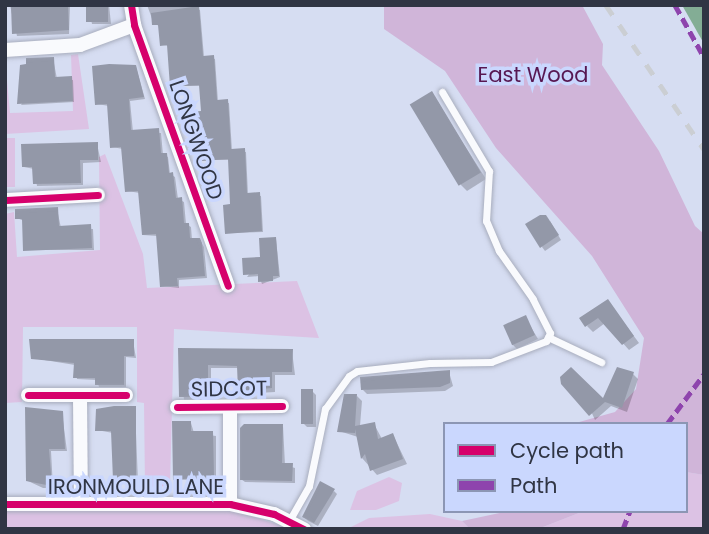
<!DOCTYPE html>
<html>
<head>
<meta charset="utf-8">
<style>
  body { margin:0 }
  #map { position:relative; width:709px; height:534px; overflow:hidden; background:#d6ddf2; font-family:Poppins,sans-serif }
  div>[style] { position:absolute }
  .green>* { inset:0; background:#dcc2e4; transform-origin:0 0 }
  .forest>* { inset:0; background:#d0b5d9 }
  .water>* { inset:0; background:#83ad95 }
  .shadow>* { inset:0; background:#0003 }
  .building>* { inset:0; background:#9398a8; transform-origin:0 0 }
  .roads { filter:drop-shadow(0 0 2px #a8adbd) drop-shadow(0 0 2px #a8adbd) }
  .lane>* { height:7px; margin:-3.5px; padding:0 3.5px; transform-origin:3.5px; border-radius:3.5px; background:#f9fafd }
  .street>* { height:14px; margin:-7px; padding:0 7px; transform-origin:7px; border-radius:7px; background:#f9fafd }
  .rail>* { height:4.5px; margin-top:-2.25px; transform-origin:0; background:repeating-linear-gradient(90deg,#cbced3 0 12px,transparent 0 24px) }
  .quiet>* { height:5px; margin-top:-2.5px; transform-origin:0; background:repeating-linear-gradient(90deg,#8e44ad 0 10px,transparent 0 15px) }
  .cycleway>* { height:7px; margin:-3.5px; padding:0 3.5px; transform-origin:3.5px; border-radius:3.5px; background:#d6006c }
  span { translate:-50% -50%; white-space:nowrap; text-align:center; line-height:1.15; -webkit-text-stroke:7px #cad7fe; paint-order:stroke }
  .park-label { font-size:21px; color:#571752 }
  .street-label { font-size:21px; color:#303544 }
  .frame { position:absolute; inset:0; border:7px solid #303544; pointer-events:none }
  .legend { position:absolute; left:443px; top:422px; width:245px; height:91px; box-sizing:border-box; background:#cad7fe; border:2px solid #8c96b4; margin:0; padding:9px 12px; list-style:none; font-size:21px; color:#303544 }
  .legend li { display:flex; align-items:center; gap:14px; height:35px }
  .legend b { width:35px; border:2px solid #8c96b4 }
</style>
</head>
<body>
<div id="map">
  <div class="green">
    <i style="clip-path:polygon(78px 54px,89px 129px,5px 134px,5px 59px,10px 113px,73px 111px,71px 55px)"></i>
    <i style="left:5px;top:138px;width:10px;height:49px"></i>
    <i style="clip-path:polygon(105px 154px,143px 254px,147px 288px,297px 281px,319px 338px,174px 329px,170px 486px,145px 487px,144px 403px,137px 402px,137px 327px,23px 327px,22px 402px,5px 403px,5px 214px,14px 212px,17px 257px,100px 250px,99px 157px)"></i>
    <i style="clip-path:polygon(686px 472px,704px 475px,704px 529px,538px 529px,584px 511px,686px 511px)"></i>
    <i style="clip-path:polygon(389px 477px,402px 483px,399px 501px,376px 510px,350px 510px,357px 491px)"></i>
    <i style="clip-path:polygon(229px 509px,292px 529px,5px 529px,5px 510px)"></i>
    <i style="clip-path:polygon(430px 514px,462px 521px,470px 529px,347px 529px,369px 518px)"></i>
  </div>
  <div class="forest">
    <i style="clip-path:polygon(384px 5px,582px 5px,603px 44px,602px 65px,659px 151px,695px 226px,704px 234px,704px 475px,686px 472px,686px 424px,572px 424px,615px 412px,636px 389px,644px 338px,592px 256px,496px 148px,445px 71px,384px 29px)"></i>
    <i style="clip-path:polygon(509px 511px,584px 511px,538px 529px,470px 529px,462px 521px)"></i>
  </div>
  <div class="water">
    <i style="clip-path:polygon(682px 5px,704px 5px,704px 43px,703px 42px)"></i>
  </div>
  <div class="shadow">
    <i style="clip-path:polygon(10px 5px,70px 5px,69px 34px,17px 36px)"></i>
    <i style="clip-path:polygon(88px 5px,109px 5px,111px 24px,92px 24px)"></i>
    <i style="clip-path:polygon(147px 5px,189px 5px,200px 10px,204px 57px,215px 59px,218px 102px,229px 103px,232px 151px,246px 152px,248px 195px,261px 196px,263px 232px,227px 233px,232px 206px,229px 160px,204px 160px,203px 138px,194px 137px,203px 113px,200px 86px,172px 86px,169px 46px,161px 45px,160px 26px,154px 24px)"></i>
    <i style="clip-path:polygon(53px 58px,57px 79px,73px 80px,74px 102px,21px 105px)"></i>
    <i style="clip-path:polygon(136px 67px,145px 99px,130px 101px,133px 132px,161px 133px,163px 155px,168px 157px,170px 174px,175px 177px,178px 199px,184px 202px,186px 224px,191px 227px,192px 240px,200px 240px,204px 247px,207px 278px,179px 280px,179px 288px,162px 286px,158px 236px,143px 235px,140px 193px,127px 191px,123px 149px,112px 147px,109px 106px,97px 104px)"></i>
    <i style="clip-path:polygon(431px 93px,486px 179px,467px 191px,461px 185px)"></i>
    <i style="clip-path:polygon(97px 144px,101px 162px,83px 163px,83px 185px,37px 186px,34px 169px,24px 167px)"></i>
    <i style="clip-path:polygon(57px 209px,61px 228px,93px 229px,94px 250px,25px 250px,24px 221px,17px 218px)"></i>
    <i style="clip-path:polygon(550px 221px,561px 240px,545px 251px,542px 247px)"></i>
    <i style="clip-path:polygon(276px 239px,280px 277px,262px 284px,259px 276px,247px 277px)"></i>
    <i style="clip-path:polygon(608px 301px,639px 343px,629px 350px,605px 323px,593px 332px,587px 326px)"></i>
    <i style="clip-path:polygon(525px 317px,538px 339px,517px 349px,513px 345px)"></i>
    <i style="clip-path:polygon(133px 341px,136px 358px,126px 357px,126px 387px,99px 387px,97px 380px,77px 379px,75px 365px,32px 358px)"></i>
    <i style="clip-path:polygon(180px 350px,292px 351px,295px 375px,275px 375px,275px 392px,243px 394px,239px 368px,211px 368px,211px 400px,184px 400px)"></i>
    <i style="clip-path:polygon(572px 369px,603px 400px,633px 374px,638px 379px,627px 412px,611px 406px,595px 420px)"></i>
    <i style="clip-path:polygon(449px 372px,453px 386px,445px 391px,367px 394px,363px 390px)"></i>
    <i style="clip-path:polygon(312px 391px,316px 395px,316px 427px,307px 427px,303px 423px)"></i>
    <i style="clip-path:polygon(357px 396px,362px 401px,360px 426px,374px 424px,382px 439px,393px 435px,407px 464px,377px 475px,362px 458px,358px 437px,339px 431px)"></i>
    <i style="clip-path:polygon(135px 408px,138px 482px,117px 482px,113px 433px,97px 430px)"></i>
    <i style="clip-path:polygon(62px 413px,67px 451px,51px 451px,53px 488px,43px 488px,28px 481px)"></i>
    <i style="clip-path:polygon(191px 423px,194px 433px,216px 436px,216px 479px,174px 480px)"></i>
    <i style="clip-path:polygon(283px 426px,285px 465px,295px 468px,295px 483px,245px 482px,241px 479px)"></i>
    <i style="clip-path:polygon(334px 491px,337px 494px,318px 526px,308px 521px,304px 517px)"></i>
  </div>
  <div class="building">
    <i style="clip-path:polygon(11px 5px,68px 5px,69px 30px,12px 34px)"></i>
    <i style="left:86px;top:5px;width:22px;height:17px"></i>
    <i style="clip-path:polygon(199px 6px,203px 56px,214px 55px,217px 100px,228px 99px,231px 149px,245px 148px,247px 193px,260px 192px,262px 231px,225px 234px,223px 205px,230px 204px,228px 159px,202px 161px,201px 137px,192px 138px,190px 112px,201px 111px,199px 85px,170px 87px,167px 45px,160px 46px,158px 25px,152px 25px,151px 13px)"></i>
    <i style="clip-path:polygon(54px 57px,55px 77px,72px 76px,73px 101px,17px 104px,20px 65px,26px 64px,26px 58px)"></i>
    <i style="clip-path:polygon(109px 64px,136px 65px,144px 97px,129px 99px,131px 130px,159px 128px,161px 153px,167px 153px,169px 173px,173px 172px,176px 198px,182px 197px,184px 223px,189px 223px,190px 238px,200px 238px,202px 243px,205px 276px,177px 278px,178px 286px,160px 287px,156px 234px,142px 235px,138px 191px,125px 192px,121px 147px,110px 148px,107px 104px,95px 105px,92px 66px)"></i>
    <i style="left:432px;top:91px;width:95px;height:26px;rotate:59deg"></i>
    <i style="clip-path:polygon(98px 142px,98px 160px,80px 160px,81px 183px,33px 184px,32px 167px,22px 167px,21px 144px)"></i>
    <i style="clip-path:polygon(58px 207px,59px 226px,91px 224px,92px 248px,23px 251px,22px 219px,15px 219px,15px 209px)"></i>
    <i style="clip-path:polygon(540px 215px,546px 215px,559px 235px,540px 248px,525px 224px)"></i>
    <i style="clip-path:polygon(276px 237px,279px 276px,273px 276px,273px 281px,258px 282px,258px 274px,243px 275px,242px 258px,260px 257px,259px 238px)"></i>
    <i style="clip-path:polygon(608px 299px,634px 336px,622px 345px,598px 318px,585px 327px,579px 318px)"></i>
    <i style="left:526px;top:315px;width:22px;height:25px;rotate:66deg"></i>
    <i style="clip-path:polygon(29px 339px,134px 339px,134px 356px,124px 356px,124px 385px,95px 385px,95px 378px,73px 378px,74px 363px,31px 359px)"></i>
    <i style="clip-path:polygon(178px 348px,293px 349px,292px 372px,272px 372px,272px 388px,238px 391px,237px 366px,208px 365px,208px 397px,179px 397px)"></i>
    <i style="clip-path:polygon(571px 367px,603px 398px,617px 367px,634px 372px,622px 408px,605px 402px,589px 416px,561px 384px,560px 377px)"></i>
    <i style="clip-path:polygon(450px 370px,450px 383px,440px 387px,361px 390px,360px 377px)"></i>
    <i style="left:301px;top:389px;width:12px;height:35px"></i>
    <i style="clip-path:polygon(344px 394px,357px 394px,355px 426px,375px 422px,378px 439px,393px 433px,403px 459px,370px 471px,365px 454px,361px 459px,355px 429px,355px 433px,337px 432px)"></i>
    <i style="clip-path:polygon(114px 406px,136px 406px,136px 480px,113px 480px,111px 431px,95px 431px,96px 409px)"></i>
    <i style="clip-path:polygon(25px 407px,63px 411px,65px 449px,49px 449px,52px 486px,26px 481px)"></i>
    <i style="clip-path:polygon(172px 421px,191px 421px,191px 431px,213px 431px,214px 476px,173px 480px)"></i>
    <i style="clip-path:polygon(244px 424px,283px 424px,282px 463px,293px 463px,292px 481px,240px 480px,240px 428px)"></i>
    <i style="clip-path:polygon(320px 481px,335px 489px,314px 523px,302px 517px)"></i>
  </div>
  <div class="roads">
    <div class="lane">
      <i style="left:548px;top:337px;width:59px;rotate:25.3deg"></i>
      <i style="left:289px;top:521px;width:40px;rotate:-60.3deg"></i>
      <i style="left:309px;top:486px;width:79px;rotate:-78.3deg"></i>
      <i style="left:325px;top:409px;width:41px;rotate:-54deg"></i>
      <i style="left:349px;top:376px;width:9px;rotate:-32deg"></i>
      <i style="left:357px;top:371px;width:73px;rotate:-6.3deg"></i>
      <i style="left:430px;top:363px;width:61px;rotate:-0.9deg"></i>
      <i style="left:491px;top:362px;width:59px;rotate:-20.9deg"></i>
      <i style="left:546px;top:341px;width:9px;rotate:-63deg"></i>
      <i style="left:550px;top:333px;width:38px;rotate:-117deg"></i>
      <i style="left:533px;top:299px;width:59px;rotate:-125.3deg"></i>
      <i style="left:499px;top:251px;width:33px;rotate:-113deg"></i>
      <i style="left:486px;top:221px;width:50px;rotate:-86.6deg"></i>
      <i style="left:489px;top:171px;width:92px;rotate:-120.7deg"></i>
    </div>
    <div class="street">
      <i style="left:131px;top:5px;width:20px;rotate:81deg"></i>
      <i style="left:134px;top:25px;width:277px;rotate:70.2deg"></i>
      <i style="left:5px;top:50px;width:75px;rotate:-3.8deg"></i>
      <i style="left:80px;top:45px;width:58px;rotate:-20.3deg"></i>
      <i style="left:5px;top:200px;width:93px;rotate:-3.1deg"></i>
      <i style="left:28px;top:395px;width:98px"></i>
      <i style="left:80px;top:396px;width:108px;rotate:89.5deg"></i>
      <i style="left:177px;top:407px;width:105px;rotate:-0.5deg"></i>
      <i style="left:230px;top:407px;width:97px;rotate:90deg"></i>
      <i style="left:5px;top:504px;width:225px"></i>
      <i style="left:230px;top:504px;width:45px;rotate:12.8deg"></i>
      <i style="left:274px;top:514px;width:34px;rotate:27deg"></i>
    </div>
  </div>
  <div class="rail">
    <i style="left:606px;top:5px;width:174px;rotate:55.8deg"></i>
  </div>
  <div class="quiet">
    <i style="left:675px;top:5px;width:60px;rotate:60.9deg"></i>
    <i style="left:667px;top:424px;width:62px;rotate:-53.5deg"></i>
    <i style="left:623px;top:529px;width:19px;rotate:-69deg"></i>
  </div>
  <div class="cycleway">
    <i style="left:131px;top:5px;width:20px;rotate:81deg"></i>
    <i style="left:134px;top:25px;width:277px;rotate:70.2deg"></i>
    <i style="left:5px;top:200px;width:93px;rotate:-3.1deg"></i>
    <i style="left:28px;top:395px;width:98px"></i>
    <i style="left:177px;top:407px;width:105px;rotate:-0.5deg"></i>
    <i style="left:5px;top:504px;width:225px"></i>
    <i style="left:230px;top:504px;width:45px;rotate:12.8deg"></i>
    <i style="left:274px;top:514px;width:34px;rotate:27deg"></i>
  </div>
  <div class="park-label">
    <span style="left:533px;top:75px">East Wood</span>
  </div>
  <div class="street-label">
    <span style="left:196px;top:140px;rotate:71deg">LONGWOOD</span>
    <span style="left:229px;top:389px;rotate:-1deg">SIDCOT</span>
    <span style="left:136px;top:487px">IRONMOULD LANE</span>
  </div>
  <div class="frame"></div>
  <ul class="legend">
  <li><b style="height:9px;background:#d6006c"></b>Cycle path</li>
  <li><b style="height:9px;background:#8e44ad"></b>Path</li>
  </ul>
</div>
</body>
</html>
